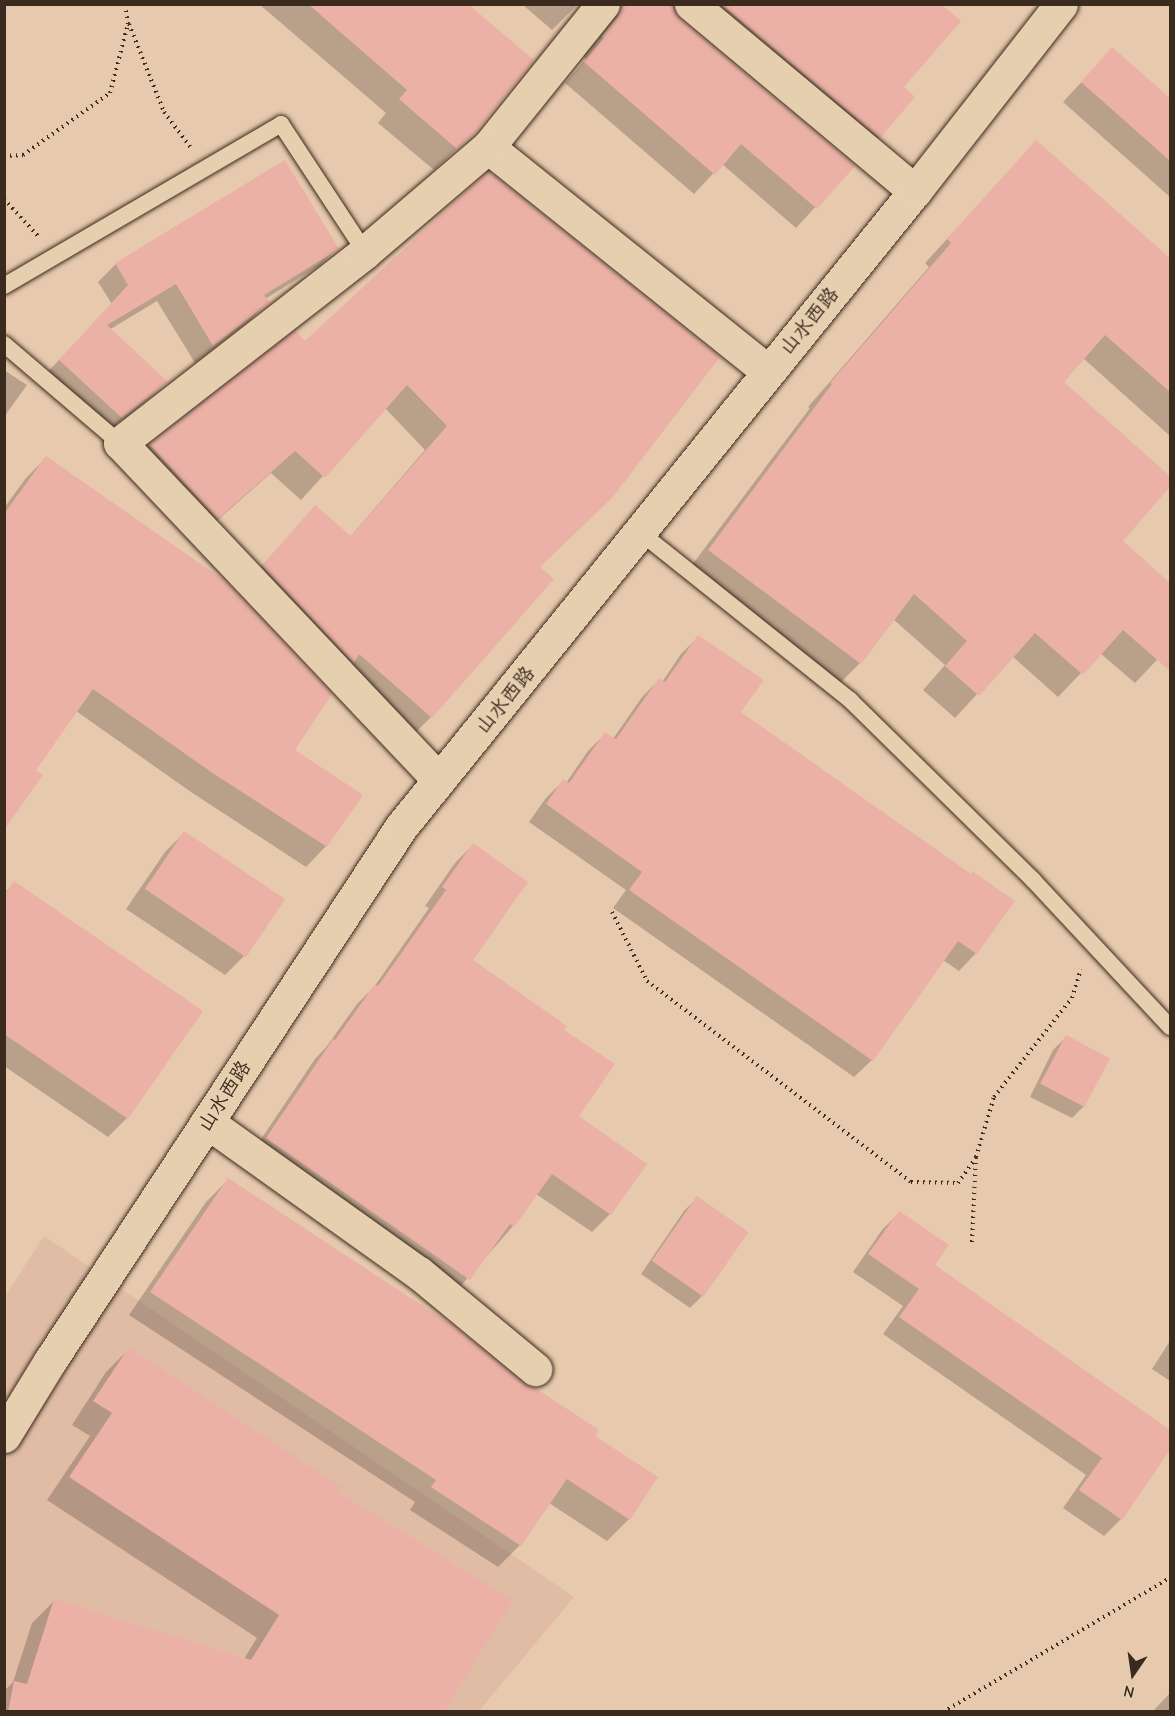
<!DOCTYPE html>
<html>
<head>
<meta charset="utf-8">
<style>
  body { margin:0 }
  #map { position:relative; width:1175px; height:1716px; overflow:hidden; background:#e7c9ad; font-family:"Comic Neue","LXGW WenKai TC",sans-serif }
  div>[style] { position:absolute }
  .built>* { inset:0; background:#e1bca5 }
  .shadow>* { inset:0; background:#0003 }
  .building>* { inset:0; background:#ebb1a6; transform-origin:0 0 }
  .path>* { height:4px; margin-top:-2px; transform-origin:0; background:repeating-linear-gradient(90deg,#3b2a1e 0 1.5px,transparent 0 6px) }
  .roads { filter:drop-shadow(0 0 2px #3b2a1e) drop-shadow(0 0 2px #3b2a1e) }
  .lane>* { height:16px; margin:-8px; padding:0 8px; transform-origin:8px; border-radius:8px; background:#e6cfaf }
  .street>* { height:33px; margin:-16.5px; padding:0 16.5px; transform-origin:16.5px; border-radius:16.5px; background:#e6cfaf }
  .secondary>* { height:33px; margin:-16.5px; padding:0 16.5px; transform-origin:16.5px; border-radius:16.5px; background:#e6cfaf }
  span { translate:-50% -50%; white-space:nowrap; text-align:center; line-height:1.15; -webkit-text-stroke:4.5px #e6cfaf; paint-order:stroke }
  .street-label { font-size:20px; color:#3b2a1e }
  .frame { position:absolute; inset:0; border:6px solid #3b2a1e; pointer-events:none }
  .north { position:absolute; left:1103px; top:1644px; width:60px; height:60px; -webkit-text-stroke:4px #e6cfaf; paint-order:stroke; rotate:193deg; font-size:16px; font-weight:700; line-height:24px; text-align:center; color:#3b2a1e }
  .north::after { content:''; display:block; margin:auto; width:21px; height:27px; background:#3b2a1e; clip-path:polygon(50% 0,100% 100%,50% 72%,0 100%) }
</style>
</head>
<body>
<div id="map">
  <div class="built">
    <i style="clip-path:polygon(44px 1236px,574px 1597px,479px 1711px,5px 1711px,4px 1298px)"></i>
  </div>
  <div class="shadow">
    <i style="clip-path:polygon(259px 4px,470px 4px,473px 133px,434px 170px,378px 123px,386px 113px)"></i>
    <i style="clip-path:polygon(522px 4px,671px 4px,678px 19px,853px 166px,796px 228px,722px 164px,694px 194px,565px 83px,586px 59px,583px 56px,602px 29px,586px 5px,576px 6px,552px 30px)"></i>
    <i style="clip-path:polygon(672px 4px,939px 4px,879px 137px,859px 157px,683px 9px)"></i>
    <i style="clip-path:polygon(1112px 49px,1170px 100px,1170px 197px,1063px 102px)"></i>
    <i style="clip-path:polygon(1036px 142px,1170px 260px,1170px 436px,1083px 358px,1062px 382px,1170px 478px,1170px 485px,1121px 541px,1170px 585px,1170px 646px,1135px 683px,1100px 653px,1058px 697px,1012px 656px,955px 718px,923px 690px,945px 665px,893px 619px,860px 663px,837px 686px,686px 573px,810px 408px,808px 407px,929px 267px,925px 263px)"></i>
    <i style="clip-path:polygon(488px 173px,538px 567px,431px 717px,408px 740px,240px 590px,315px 507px,350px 537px,425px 450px,385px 408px,301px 500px,271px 473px,194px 541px,127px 469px,150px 446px,295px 332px,304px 343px)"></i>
    <i style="clip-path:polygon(337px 249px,319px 266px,265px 299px,268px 302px,250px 320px,195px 363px,157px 301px,109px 330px,166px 382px,148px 399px,103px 435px,42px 378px,112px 304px,98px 282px,116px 264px)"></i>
    <i style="clip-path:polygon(4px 370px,27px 385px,4px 417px)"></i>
    <i style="clip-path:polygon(46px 458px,292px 750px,326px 846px,306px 867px,191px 792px,76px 711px,33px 770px,4px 824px,4px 508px,26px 478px)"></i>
    <i style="clip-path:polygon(698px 637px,739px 713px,970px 875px,1013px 901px,976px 953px,959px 971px,943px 960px,872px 1060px,854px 1077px,613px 908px,626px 890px,529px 822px,546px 798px,563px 781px,566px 783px,588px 751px,605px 734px,613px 739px,642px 697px,659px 680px,662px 682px,681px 654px)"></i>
    <i style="clip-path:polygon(184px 833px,244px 956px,225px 975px,126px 909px,165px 852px)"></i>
    <i style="clip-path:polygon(473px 845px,471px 961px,562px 1030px,577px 1117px,645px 1164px,610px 1214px,592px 1232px,536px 1194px,513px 1226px,451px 1297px,249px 1157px,315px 1059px,327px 1046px,357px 1004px,374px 987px,429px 908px,425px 906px,455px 863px)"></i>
    <i style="clip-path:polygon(15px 883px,127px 1118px,108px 1137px,4px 1066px,4px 893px)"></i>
    <i style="clip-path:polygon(1066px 1037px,1085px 1105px,1072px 1118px,1030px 1097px,1053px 1050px)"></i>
    <i style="clip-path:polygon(228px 1180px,593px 1436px,629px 1519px,607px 1541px,549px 1503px,520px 1545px,498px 1567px,410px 1510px,415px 1502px,129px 1315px,206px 1202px)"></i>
    <i style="clip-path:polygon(697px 1198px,703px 1295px,690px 1308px,641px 1274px,684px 1211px)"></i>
    <i style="clip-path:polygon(899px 1213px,933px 1266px,1170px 1432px,1170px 1448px,1121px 1519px,1104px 1536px,1063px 1508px,1086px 1475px,883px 1334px,903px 1306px,853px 1272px,882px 1230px)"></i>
    <i style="clip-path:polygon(1170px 1341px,1170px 1381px,1152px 1369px)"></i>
    <i style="clip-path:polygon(129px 1349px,336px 1493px,442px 1712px,4px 1712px,4px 1691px,13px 1682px,32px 1623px,55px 1600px,244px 1659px,257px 1638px,47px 1500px,90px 1436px,72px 1425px,106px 1372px)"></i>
    <i style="clip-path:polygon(1170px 1693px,1170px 1712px,1152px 1712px)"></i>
  </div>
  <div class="building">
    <i style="clip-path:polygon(308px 4px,468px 4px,534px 60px,474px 134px,457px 149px,399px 99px,407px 90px)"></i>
    <i style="clip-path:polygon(621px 4px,673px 4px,679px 18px,855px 166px,817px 209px,741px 144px,715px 175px,584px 62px,604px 38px,602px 36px,618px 16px)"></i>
    <i style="clip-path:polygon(721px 4px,941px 4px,961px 21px,904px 87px,915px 97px,880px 138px)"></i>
    <i style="clip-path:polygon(1112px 47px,1170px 98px,1170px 161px,1081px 82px)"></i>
    <i style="clip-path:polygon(1036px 140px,1170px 258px,1170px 392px,1105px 335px,1064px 382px,1170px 476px,1170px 487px,1123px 541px,1170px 583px,1170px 671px,1123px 630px,1083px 675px,1035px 633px,979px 696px,945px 666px,967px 641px,914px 594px,861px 664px,708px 550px,832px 384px,830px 383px,951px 243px,947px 239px)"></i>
    <i style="clip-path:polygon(285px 160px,339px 249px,264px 295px,270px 302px,213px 346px,176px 284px,107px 325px,168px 382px,122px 418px,59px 360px,128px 285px,115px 263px)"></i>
    <i style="clip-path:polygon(488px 171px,720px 357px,612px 498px,540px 567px,554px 579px,432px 718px,359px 654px,354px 663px,262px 566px,315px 505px,351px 536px,447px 426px,407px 385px,325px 478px,295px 451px,218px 519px,149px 444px,295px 330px,305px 341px)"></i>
    <i style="clip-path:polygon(46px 456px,225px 581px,332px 694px,295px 750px,363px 795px,327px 847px,211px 772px,93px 689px,36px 770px,43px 775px,4px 830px,4px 514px)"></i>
    <i style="clip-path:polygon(698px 635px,764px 680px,741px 712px,971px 874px,972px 871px,1015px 901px,977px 954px,958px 941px,873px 1061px,629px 890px,642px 872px,546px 804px,563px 779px,569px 783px,605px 732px,616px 739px,659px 678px,665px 682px)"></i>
    <i style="left:184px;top:831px;width:122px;height:70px;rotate:34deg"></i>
    <i style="clip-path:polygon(473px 843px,528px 882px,473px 960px,567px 1026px,564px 1030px,615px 1064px,579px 1116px,647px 1164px,611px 1215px,552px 1174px,514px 1227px,510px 1224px,470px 1280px,266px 1138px,333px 1039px,335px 1040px,375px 984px,378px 986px,446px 890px,442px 887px)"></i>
    <i style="clip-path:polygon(14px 881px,203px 1011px,128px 1119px,4px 1034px,4px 895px)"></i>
    <i style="left:1066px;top:1035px;width:50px;height:55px;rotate:28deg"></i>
    <i style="clip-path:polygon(228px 1178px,455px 1327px,523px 1383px,534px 1387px,599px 1430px,595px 1436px,658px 1477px,630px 1520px,567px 1479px,521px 1546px,431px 1487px,436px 1480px,150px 1292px)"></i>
    <i style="left:697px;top:1196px;width:63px;height:79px;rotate:35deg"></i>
    <i style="clip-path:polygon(899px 1211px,949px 1245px,935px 1265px,1170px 1430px,1170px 1450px,1122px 1520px,1079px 1490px,1102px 1458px,899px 1317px,919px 1289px,868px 1254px)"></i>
    <i style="clip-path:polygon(129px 1347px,341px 1487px,338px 1492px,513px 1600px,444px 1712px,8px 1712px,14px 1681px,27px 1684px,54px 1599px,251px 1660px,279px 1615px,69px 1477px,112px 1413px,93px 1401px)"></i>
  </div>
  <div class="path">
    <i style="left:129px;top:24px;width:95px;rotate:68.3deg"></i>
    <i style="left:164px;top:112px;width:45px;rotate:53.1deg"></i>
    <i style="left:4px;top:156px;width:19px;rotate:-3deg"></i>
    <i style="left:23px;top:155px;width:107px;rotate:-35.5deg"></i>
    <i style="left:110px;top:93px;width:71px;rotate:-75.4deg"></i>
    <i style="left:128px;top:24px;width:20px;rotate:-99deg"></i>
    <i style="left:4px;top:199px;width:50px;rotate:47.4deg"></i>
    <i style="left:612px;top:912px;width:77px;rotate:63.1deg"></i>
    <i style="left:647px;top:981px;width:332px;rotate:37.3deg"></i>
    <i style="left:911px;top:1182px;width:47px;rotate:1.2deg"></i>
    <i style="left:958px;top:1183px;width:32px;rotate:-55deg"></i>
    <i style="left:972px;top:1242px;width:85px;rotate:-87.3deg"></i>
    <i style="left:976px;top:1157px;width:63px;rotate:-73.3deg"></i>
    <i style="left:994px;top:1097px;width:126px;rotate:-51.8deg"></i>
    <i style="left:1072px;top:998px;width:30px;rotate:-73deg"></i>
    <i style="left:943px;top:1712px;width:264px;rotate:-30.6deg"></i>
  </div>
  <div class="roads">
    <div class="lane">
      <i style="left:4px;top:286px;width:321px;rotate:-30.3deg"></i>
      <i style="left:281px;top:124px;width:153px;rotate:56.7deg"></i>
      <i style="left:4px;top:344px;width:153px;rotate:40.5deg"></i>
      <i style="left:641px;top:533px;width:268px;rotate:38.6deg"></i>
      <i style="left:850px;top:700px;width:257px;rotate:44.5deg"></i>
      <i style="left:1033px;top:880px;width:201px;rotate:47deg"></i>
    </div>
    <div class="street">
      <i style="left:603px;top:4px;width:184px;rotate:128.8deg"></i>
      <i style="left:488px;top:147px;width:359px;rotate:38.7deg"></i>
      <i style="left:691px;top:4px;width:292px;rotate:39.9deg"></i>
      <i style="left:439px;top:780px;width:464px;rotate:-133.4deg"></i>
      <i style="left:120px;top:443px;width:311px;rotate:-37.9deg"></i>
      <i style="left:365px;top:252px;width:162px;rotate:-40.5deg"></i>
      <i style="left:207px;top:1122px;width:260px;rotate:35.5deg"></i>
      <i style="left:419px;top:1273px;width:151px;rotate:39.6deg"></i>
    </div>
    <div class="secondary">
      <i style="left:4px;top:1436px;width:88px;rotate:-58.5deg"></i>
      <i style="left:50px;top:1361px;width:639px;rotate:-56.68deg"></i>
      <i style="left:401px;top:827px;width:818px;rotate:-51.06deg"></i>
      <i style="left:915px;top:191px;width:237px;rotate:-52deg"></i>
    </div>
  </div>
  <div class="street-label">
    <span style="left:809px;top:321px;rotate:-51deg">山水西路</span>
    <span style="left:505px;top:700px;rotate:-51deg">山水西路</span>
    <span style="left:224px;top:1096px;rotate:-57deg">山水西路</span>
  </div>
  <div class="frame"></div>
  <div class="north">N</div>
</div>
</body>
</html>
